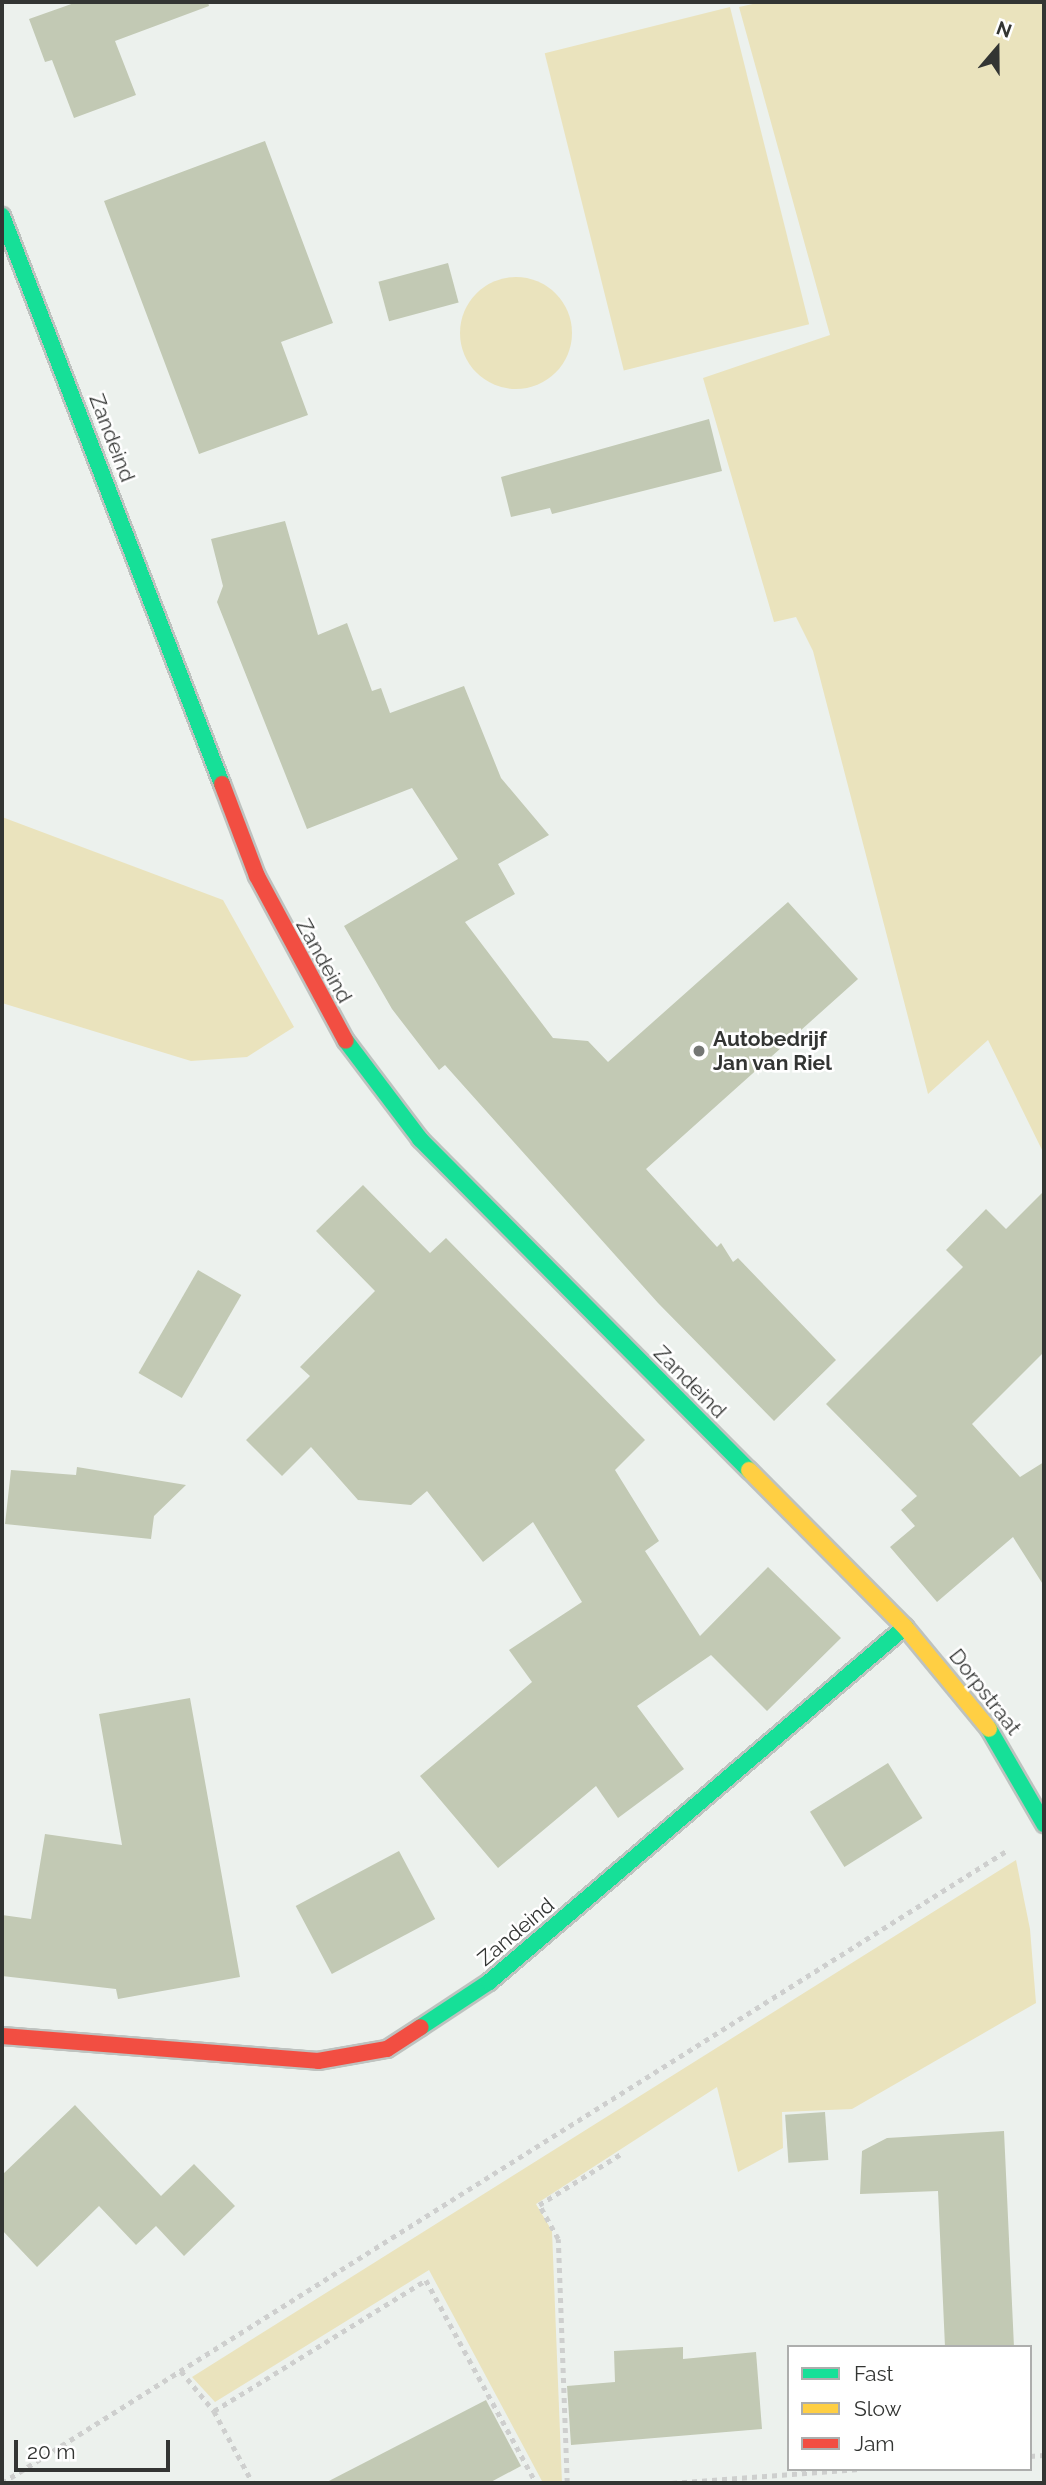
<!DOCTYPE html>
<html>
<head>
<meta charset="utf-8">
<style>
	body { margin:0 }
	#map { position:relative; width:1046px; height:2485px; overflow:hidden; background:#ecf1ed; font-family:Raleway,sans-serif }
	div>[style] { position:absolute }
	.green>* { inset:0; background:#eae3bd; transform-origin:0 0 }
	.round { border-radius:50% }
	.building>* { inset:0; background:#c2c9b4; transform-origin:0 0 }
	.path>* { height:4.5px; margin-top:-2.25px; transform-origin:0; background:repeating-linear-gradient(90deg,#cecfce 0 5px,transparent 0 10px) }
	.roads { filter:drop-shadow(2px 0 #bec2bf) drop-shadow(-2px 0 #bec2bf) drop-shadow(0 2px #bec2bf) drop-shadow(0 -2px #bec2bf) }
	.fast>* { height:16px; margin:-8px; padding:0 8px; transform-origin:8px; border-radius:8px; background:#16e098 }
	.slow>* { height:16px; margin:-8px; padding:0 8px; transform-origin:8px; border-radius:8px; background:#ffcf43 }
	.jam>* { height:16px; margin:-8px; padding:0 8px; transform-origin:8px; border-radius:8px; background:#f24e42 }
	.dots>* { width:19px; height:19px; translate:-50% -50%; box-sizing:border-box; border:4px solid #fff; border-radius:50% }
	span { translate:-50% -50%; white-space:nowrap; text-align:center; line-height:1.15; -webkit-text-stroke:5px #fff; paint-order:stroke }
	.street-label { font-size:21px; color:#333533 }
	.poi-label { font-size:21px; color:#333533; font-weight:700 }
	.left { translate:0 -50%; text-align:left }
	.frame { position:absolute; inset:0; border:4px solid #333533; pointer-events:none }
	.legend { position:absolute; left:787px; top:2345px; width:245px; height:126px; box-sizing:border-box; background:#fff; border:2px solid #adaead; margin:0; padding:9px 12px; list-style:none; font-size:21px; color:#333533 }
	.legend li { display:flex; align-items:center; gap:14px; height:35px }
	.legend b { width:35px; border:2px solid #adaead }
	.north { position:absolute; left:962px; top:14px; width:70px; height:70px; -webkit-text-stroke:5px #fff; paint-order:stroke; rotate:20deg; font-size:19px; font-weight:700; line-height:28px; text-align:center; color:#333533 }
	.north::after { content:''; display:block; margin:auto; width:24px; height:32px; background:#333533; clip-path:polygon(50% 0,100% 100%,50% 72%,0 100%) }
	.scale { position:absolute; left:14px; top:2440px; width:156px; height:32px; box-sizing:border-box; border:4px solid #333533; border-top:0; padding-left:9px; font-size:21px; line-height:24px; white-space:nowrap; color:#333533; -webkit-text-stroke:5px #fff; paint-order:stroke }
</style>
</head>
<body>
<div id="map">
	<div class="green">
		<div style="clip-path:polygon(762px 2px,1044px 2px,1044px 1154px,988px 1040px,928px 1094px,813px 651px,796px 617px,774px 622px,703px 378px,830px 335px,739px 7px)"></div>
		<div style="left:730px;top:7px;width:327px;height:191px;rotate:76deg"></div>
		<div class="round" style="left:460px;top:277px;width:112px;height:112px"></div>
		<div style="clip-path:polygon(2px 817px,223px 900px,294px 1027px,247px 1057px,191px 1061px,2px 1003px)"></div>
		<div style="clip-path:polygon(1016px 1860px,1030px 1929px,1036px 2003px,852px 2109px,782px 2112px,783px 2148px,738px 2172px,717px 2087px,536px 2204px,552px 2231px,562px 2483px,543px 2483px,429px 2270px,215px 2402px,192px 2377px)"></div>
	</div>
	<div class="building">
		<div style="clip-path:polygon(77px 2px,208px 2px,209px 6px,115px 41px,136px 95px,74px 118px,52px 60px,45px 62px,29px 19px)"></div>
		<div style="clip-path:polygon(265px 141px,333px 323px,281px 342px,308px 415px,199px 454px,104px 201px)"></div>
		<div style="left:448px;top:263px;width:41px;height:72px;rotate:75deg"></div>
		<div style="clip-path:polygon(709px 419px,722px 471px,552px 514px,550px 508px,511px 517px,501px 477px)"></div>
		<div style="clip-path:polygon(285px 521px,318px 635px,347px 623px,372px 691px,381px 688px,390px 713px,464px 686px,501px 778px,549px 835px,498px 864px,515px 894px,465px 922px,553px 1038px,588px 1041px,608px 1062px,788px 902px,858px 979px,646px 1169px,717px 1247px,721px 1243px,733px 1262px,738px 1258px,836px 1360px,774px 1421px,658px 1303px,445px 1065px,439px 1070px,392px 1009px,344px 926px,458px 859px,412px 788px,307px 829px,217px 602px,223px 586px,211px 539px)"></div>
		<div style="clip-path:polygon(363px 1185px,430px 1253px,446px 1238px,645px 1440px,615px 1470px,659px 1541px,645px 1551px,700px 1636px,768px 1567px,841px 1638px,767px 1711px,711px 1655px,637px 1706px,684px 1769px,618px 1818px,596px 1786px,498px 1868px,420px 1776px,532px 1682px,509px 1650px,582px 1602px,533px 1522px,483px 1562px,427px 1491px,411px 1505px,358px 1500px,311px 1447px,282px 1476px,246px 1440px,310px 1376px,300px 1367px,375px 1291px,316px 1231px)"></div>
		<div style="clip-path:polygon(1044px 1191px,1044px 1352px,972px 1424px,1020px 1477px,1044px 1462px,1044px 1586px,1013px 1537px,937px 1602px,890px 1547px,915px 1526px,901px 1510px,917px 1496px,826px 1404px,963px 1267px,946px 1250px,986px 1209px,1006px 1229px)"></div>
		<div style="left:198px;top:1270px;width:50px;height:119px;rotate:30deg"></div>
		<div style="clip-path:polygon(77px 1467px,186px 1485px,154px 1516px,151px 1539px,5px 1524px,11px 1470px,76px 1475px)"></div>
		<div style="clip-path:polygon(190px 1698px,240px 1977px,118px 1999px,116px 1989px,2px 1976px,2px 1915px,31px 1919px,45px 1834px,122px 1845px,99px 1714px)"></div>
		<div style="left:888px;top:1763px;width:65px;height:92px;rotate:58deg"></div>
		<div style="left:399px;top:1851px;width:77px;height:117px;rotate:62deg"></div>
		<div style="clip-path:polygon(75px 2105px,161px 2196px,194px 2164px,235px 2206px,184px 2256px,156px 2226px,136px 2245px,99px 2206px,37px 2267px,2px 2230px,2px 2175px)"></div>
		<div style="left:825px;top:2112px;width:48px;height:40px;rotate:86deg"></div>
		<div style="clip-path:polygon(1004px 2131px,1014px 2347px,945px 2347px,938px 2191px,860px 2194px,862px 2151px,887px 2138px)"></div>
		<div style="clip-path:polygon(683px 2347px,683px 2359px,756px 2352px,762px 2429px,571px 2445px,567px 2386px,615px 2382px,614px 2351px)"></div>
		<div style="clip-path:polygon(486px 2400px,521px 2466px,489px 2483px,325px 2483px)"></div>
	</div>
	<div class="path">
		<div style="left:181px;top:2371px;width:52px;rotate:50.5deg"></div>
		<div style="left:214px;top:2411px;width:82px;rotate:61.6deg"></div>
		<div style="left:214px;top:2411px;width:249px;rotate:-31.7deg"></div>
		<div style="left:426px;top:2280px;width:231px;rotate:61.5deg"></div>
		<div style="left:1030px;top:2456px;width:14px;rotate:-4deg"></div>
		<div style="left:2px;top:2483px;width:1189px;rotate:-32.18deg"></div>
		<div style="left:567px;top:2483px;width:244px;rotate:-92.1deg"></div>
		<div style="left:558px;top:2239px;width:39px;rotate:-119deg"></div>
		<div style="left:539px;top:2205px;width:97px;rotate:-31.9deg"></div>
		<div style="left:672px;top:2483px;width:188px;rotate:-4.3deg"></div>
	</div>
	<div class="roads">
		<div class="fast">
			<div style="left:2px;top:216px;width:609px;rotate:68.83deg"></div>
			<div style="left:346px;top:1041px;width:123px;rotate:52.9deg"></div>
			<div style="left:420px;top:1139px;width:467px;rotate:45.2deg"></div>
			<div style="left:989px;top:1729px;width:110px;rotate:59.9deg"></div>
			<div style="left:421px;top:2027px;width:82px;rotate:-33.5deg"></div>
			<div style="left:489px;top:1982px;width:547px;rotate:-40.48deg"></div>
		</div>
		<div class="slow">
			<div style="left:749px;top:1470px;width:221px;rotate:45.2deg"></div>
			<div style="left:905px;top:1627px;width:132px;rotate:50.5deg"></div>
		</div>
		<div class="jam">
			<div style="left:222px;top:784px;width:98px;rotate:69.2deg"></div>
			<div style="left:257px;top:876px;width:187px;rotate:61.7deg"></div>
			<div style="left:2px;top:2036px;width:317px;rotate:4.5deg"></div>
			<div style="left:318px;top:2061px;width:70px;rotate:-9.9deg"></div>
			<div style="left:387px;top:2049px;width:40px;rotate:-32.9deg"></div>
		</div>
	</div>
	<div class="dots">
		<div style="left:699px;top:1051px;background:#747774"></div>
	</div>
	<div class="street-label">
		<span style="left:112px;top:438px;rotate:69deg">Zandeind</span>
		<span style="left:324px;top:961px;rotate:61deg">Zandeind</span>
		<span style="left:690px;top:1382px;rotate:45deg">Zandeind</span>
		<span style="left:985px;top:1692px;rotate:52deg">Dorpstraat</span>
		<span style="left:516px;top:1932px;rotate:-40deg">Zandeind</span>
	</div>
	<div class="poi-label">
		<span class="left" style="left:713px;top:1051px">Autobedrijf<br>Jan van Riel</span>
	</div>
	<div class="frame"></div>
	<ul class="legend">
	<li><b style="height:9px;background:#16e098"></b>Fast</li>
	<li><b style="height:9px;background:#ffcf43"></b>Slow</li>
	<li><b style="height:9px;background:#f24e42"></b>Jam</li>
	</ul>
	<div class="north">N</div>
	<div class="scale">20 m</div>
</div>
</body>
</html>
